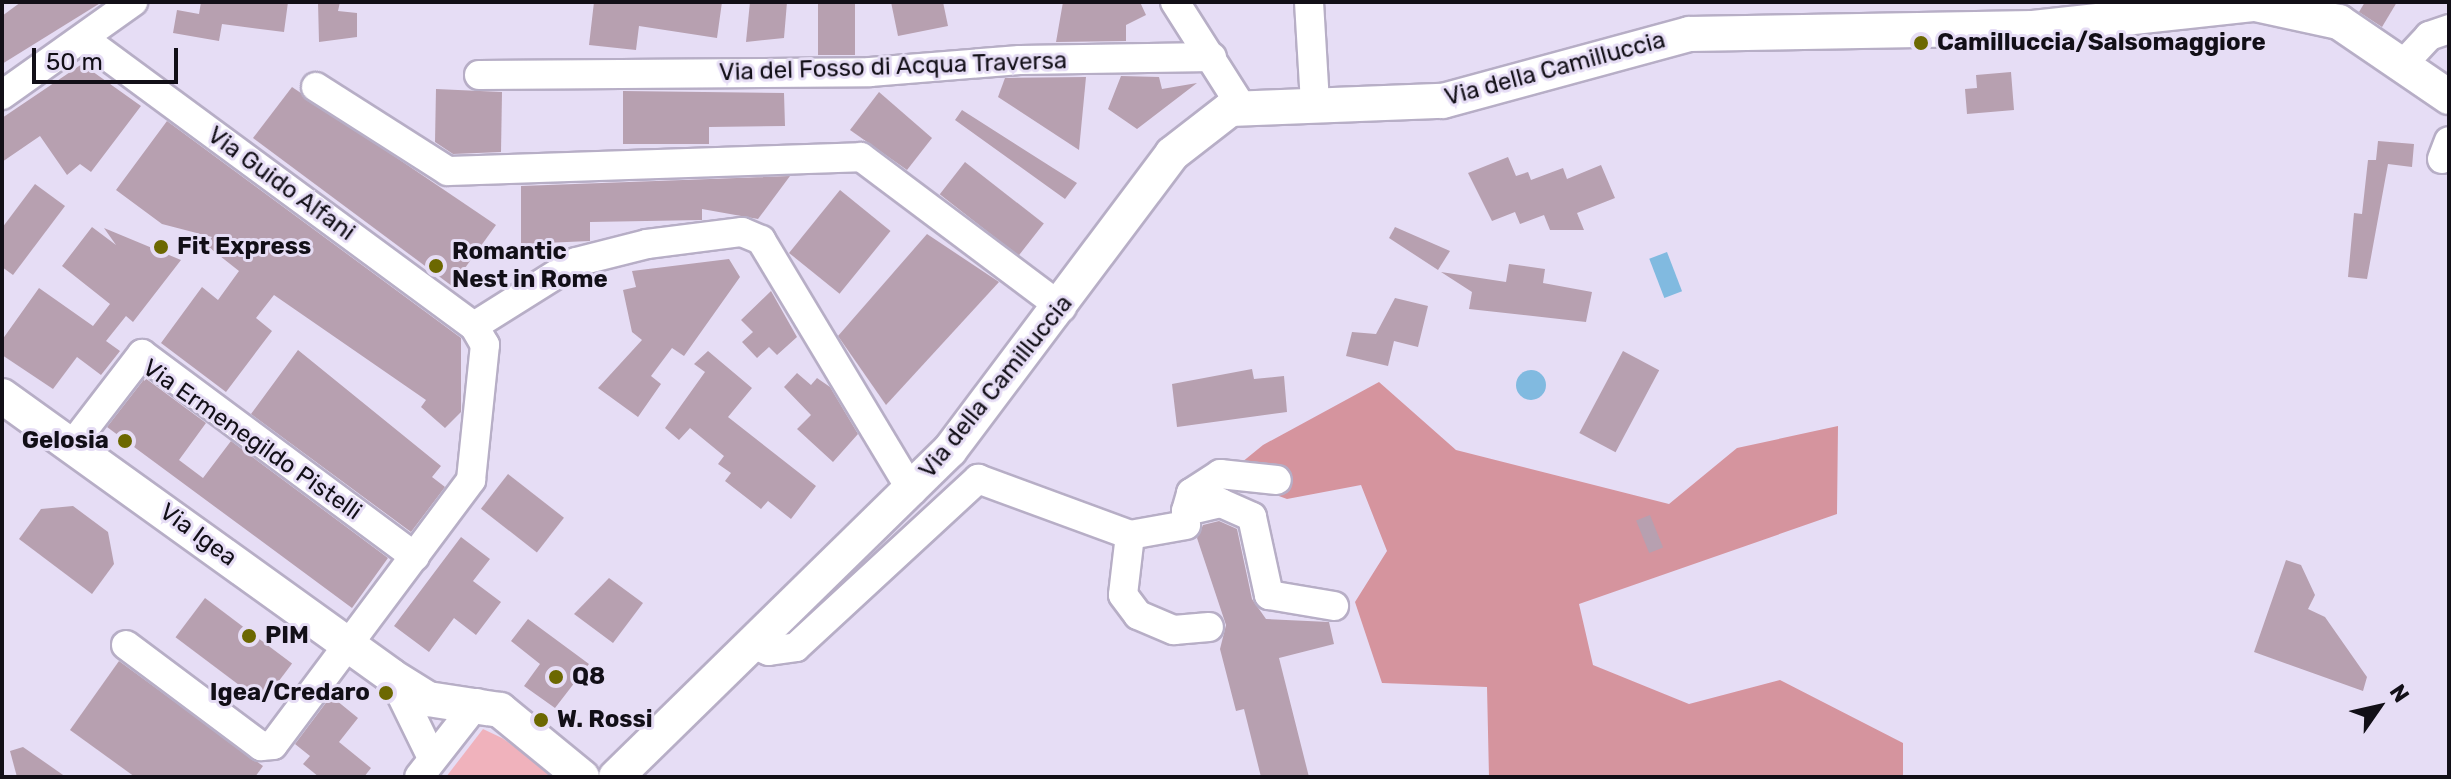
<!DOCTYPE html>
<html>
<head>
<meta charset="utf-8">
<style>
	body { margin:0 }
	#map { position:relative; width:2451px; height:779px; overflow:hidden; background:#e6ddf5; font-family:Rubik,sans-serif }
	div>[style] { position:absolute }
	.green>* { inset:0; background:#f0b2bc }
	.forest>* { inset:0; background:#d5949e }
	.water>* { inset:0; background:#81bae0; transform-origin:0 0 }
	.round { border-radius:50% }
	.building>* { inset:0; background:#b7a0b0; transform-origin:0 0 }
	.roads { filter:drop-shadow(2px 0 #b7aec6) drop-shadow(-2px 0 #b7aec6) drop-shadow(0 2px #b7aec6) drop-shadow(0 -2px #b7aec6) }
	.minor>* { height:28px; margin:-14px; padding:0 14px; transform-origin:14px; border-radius:14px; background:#fff }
	.major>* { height:34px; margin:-17px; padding:0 17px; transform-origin:17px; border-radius:17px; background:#fff }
	.dots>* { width:22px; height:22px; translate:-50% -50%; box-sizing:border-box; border:4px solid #e6ddf5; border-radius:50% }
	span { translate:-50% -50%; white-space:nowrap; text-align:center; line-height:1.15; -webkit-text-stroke:6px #e6ddf5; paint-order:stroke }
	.poi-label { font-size:24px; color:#120f17; font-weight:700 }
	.left { translate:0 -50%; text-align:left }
	.right { translate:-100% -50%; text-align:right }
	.street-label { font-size:24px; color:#120f17 }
	.frame { position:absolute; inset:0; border:4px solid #120f17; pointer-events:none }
	.north { position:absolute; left:2339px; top:667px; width:80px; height:80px; -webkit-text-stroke:6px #e6ddf5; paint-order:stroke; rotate:56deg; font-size:22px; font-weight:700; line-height:32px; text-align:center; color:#120f17 }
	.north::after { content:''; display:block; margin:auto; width:28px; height:36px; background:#120f17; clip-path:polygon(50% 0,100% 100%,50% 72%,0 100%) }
	.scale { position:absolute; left:32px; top:48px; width:146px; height:36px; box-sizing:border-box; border:4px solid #120f17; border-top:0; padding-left:10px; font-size:24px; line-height:28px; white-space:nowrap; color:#120f17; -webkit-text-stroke:6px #e6ddf5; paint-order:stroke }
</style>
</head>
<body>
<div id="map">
	<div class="green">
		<div style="clip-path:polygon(483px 729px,502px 738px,558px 777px,446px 777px)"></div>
	</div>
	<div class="forest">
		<div style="clip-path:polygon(1379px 382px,1456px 450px,1669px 504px,1737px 448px,1838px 426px,1837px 514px,1579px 604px,1593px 665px,1689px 704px,1780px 680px,1903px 743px,1903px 777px,1489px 777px,1487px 687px,1382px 683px,1355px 602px,1387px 551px,1361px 485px,1287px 499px,1225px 476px,1263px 445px)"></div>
	</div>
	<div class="water">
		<div style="left:1667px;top:252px;width:42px;height:19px;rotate:69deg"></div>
		<div class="round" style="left:1516px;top:370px;width:30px;height:30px"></div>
	</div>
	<div class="building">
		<div style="clip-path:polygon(21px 2px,102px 2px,2px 64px,2px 16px)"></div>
		<div style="clip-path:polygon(201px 2px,288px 2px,284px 32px,222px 24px,219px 41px,173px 33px,177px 10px,199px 14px)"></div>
		<div style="clip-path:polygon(318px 2px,340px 2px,338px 11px,357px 13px,357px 37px,319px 42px)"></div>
		<div style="clip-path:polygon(594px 2px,722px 2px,717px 38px,639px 26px,636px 50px,589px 45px)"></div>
		<div style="clip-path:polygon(750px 2px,787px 2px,784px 38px,746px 42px)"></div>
		<div style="left:818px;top:2px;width:37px;height:53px"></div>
		<div style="clip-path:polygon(891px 2px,943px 2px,948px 26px,898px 36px)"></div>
		<div style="clip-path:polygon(1063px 2px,1140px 2px,1146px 15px,1126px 25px,1126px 41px,1056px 42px)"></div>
		<div style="clip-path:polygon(2365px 2px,2397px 2px,2382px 27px,2359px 12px)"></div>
		<div style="clip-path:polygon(82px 64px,141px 106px,91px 172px,80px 164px,67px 175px,40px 136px,2px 162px,2px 118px)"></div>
		<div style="clip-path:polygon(2011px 72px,2014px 110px,1967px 114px,1965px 89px,1977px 88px,1976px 75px)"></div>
		<div style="clip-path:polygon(1121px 76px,1159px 77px,1162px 89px,1197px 83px,1137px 129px,1108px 109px)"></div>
		<div style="clip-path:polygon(1086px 77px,1079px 150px,998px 97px,1005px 78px)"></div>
		<div style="clip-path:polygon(292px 87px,496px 225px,452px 286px,253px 138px)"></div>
		<div style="clip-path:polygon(436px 89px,502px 92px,501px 152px,453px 154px,435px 142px)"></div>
		<div style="clip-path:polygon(623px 91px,784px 93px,785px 126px,709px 127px,709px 144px,623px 144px)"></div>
		<div style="clip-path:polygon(879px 92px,932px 138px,907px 170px,850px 130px)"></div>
		<div style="clip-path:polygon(962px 110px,1053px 168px,1077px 183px,1065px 199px,955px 120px)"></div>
		<div style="clip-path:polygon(167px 121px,461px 338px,461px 412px,445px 428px,421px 407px,426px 400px,274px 295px,256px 318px,272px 331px,226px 392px,161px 343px,202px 287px,218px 300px,239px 271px,206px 245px,212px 237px,162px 224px,116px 190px)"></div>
		<div style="clip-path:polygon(2378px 141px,2414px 144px,2412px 167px,2388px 164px,2367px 279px,2348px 277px,2354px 213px,2362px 214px,2368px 160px,2376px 160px)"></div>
		<div style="clip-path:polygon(1508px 157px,1516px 176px,1528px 172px,1531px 180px,1563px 168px,1567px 179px,1601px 165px,1615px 198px,1577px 213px,1584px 230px,1550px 230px,1544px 215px,1520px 224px,1515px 212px,1492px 221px,1468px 173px)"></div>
		<div style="left:965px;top:162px;width:100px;height:41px;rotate:38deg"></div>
		<div style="clip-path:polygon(790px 176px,758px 219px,702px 209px,702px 220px,590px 222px,590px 241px,521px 244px,521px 186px)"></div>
		<div style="clip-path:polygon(35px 184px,65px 206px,13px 275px,2px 267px,2px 228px)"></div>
		<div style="left:840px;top:190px;width:65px;height:81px;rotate:39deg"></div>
		<div style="clip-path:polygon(92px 227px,116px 245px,104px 228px,181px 260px,133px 322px,126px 316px,106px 341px,120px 351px,101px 375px,77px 357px,53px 389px,2px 355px,2px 340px,39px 288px,93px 326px,110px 304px,62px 266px)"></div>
		<div style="clip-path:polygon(1395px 227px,1450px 251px,1438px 270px,1389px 238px)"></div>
		<div style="clip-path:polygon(927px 234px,999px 282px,886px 405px,838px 336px)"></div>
		<div style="clip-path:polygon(729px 259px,740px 277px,684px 356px,672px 348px,651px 376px,661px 384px,638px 417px,598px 388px,642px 340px,632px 332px,623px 290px,636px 287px,632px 271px)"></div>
		<div style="clip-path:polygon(1509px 264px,1545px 269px,1543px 283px,1592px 292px,1586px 322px,1469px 309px,1472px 292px,1441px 272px,1506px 282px)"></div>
		<div style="clip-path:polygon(771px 291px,797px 337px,777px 355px,769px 347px,757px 358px,742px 342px,753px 332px,741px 320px)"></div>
		<div style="clip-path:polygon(1395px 298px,1428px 306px,1418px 347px,1394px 341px,1388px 366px,1346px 356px,1352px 332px,1376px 334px)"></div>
		<div style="clip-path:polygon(298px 350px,441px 466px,432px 477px,445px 487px,411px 532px,251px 414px)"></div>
		<div style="clip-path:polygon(708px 351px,752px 388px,728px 417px,816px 486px,791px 519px,768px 501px,761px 509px,725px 481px,731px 473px,718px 464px,724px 456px,690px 428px,679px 440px,665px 428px,705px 372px,694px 364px)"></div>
		<div style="left:1623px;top:351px;width:41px;height:93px;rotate:28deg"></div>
		<div style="clip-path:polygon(1252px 369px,1254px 379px,1284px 376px,1287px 412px,1177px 427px,1172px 384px)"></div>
		<div style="clip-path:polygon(797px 373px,811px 385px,817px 378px,830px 387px,858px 434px,833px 462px,797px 429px,811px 415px,784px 387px)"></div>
		<div style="clip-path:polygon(145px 378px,206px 423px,179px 460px,203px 478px,231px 441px,388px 558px,352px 608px,107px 427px)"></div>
		<div style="left:508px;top:474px;width:71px;height:44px;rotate:38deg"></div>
		<div style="clip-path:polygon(73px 506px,108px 532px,114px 564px,92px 594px,19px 539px,41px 509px)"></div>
		<div style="left:1650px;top:515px;width:35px;height:15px;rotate:68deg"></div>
		<div style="clip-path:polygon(1219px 521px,1237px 529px,1252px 599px,1266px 619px,1329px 622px,1334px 644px,1279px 658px,1309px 777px,1261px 777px,1244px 709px,1236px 711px,1220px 649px,1226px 625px,1197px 538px,1203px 525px)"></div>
		<div style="clip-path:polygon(461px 537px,490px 559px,473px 581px,501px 602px,476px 635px,454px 618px,429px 652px,394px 626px)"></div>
		<div style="clip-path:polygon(2286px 560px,2301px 565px,2315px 595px,2308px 609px,2325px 617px,2367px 677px,2363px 691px,2254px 652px)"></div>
		<div style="clip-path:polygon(609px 578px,643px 603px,613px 643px,574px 614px)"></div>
		<div style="left:205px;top:598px;width:109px;height:49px;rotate:37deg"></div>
		<div style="clip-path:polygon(528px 619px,589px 664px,555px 708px,524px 686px,540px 664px,511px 641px)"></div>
		<div style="clip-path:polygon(119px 661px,263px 766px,255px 777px,135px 777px,70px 730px)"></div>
		<div style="clip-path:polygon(331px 696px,358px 718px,339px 742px,371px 768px,364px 777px,319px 777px,303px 764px,310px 756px,295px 744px)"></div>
		<div style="clip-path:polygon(23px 747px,66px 777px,17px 777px,10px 751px)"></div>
	</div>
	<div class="roads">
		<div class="minor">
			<div style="left:1175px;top:2px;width:123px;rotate:57.6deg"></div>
			<div style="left:1309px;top:2px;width:101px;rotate:86.6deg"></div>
			<div style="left:87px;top:41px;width:481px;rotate:36.4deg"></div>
			<div style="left:2404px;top:63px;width:37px;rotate:-47deg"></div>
			<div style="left:2429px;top:36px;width:21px;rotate:-19deg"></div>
			<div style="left:479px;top:75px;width:391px;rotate:-0.4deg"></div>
			<div style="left:870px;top:72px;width:150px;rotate:-4.6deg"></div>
			<div style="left:1020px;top:60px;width:192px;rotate:-0.9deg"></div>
			<div style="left:316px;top:87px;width:156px;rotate:32.5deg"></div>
			<div style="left:448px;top:171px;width:413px;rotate:-1.9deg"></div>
			<div style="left:861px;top:157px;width:251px;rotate:36.9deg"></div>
			<div style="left:2px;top:95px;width:161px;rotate:-35.4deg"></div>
			<div style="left:2442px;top:159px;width:19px;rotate:-69deg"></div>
			<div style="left:72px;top:445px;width:115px;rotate:-52.4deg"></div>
			<div style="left:142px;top:354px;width:340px;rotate:36.6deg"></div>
			<div style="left:1186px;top:511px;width:36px;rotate:-13deg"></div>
			<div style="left:1221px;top:503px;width:34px;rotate:24deg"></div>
			<div style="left:1252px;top:517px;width:80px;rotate:77.7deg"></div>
			<div style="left:1269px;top:595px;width:66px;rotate:9.6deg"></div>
			<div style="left:1186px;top:511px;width:19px;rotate:-74deg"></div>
			<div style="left:1191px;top:493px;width:35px;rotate:-33deg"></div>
			<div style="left:1220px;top:474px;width:57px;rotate:6deg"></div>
			<div style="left:1130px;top:535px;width:60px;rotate:96.7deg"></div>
			<div style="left:1123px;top:595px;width:25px;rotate:53deg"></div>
			<div style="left:1138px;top:615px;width:39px;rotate:23deg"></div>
			<div style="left:1174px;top:630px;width:35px;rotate:-5deg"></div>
			<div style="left:753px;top:644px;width:17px;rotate:24deg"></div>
			<div style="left:769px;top:651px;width:27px;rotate:-8deg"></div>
			<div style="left:796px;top:647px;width:248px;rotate:-42.7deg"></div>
			<div style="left:978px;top:479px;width:162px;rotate:20.2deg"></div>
			<div style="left:1130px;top:535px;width:57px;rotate:-10.1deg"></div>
			<div style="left:126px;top:645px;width:169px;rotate:36.8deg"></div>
			<div style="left:261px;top:746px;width:12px;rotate:-5deg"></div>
			<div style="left:273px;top:745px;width:331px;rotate:-53.2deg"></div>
			<div style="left:471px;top:480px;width:136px;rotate:-84.1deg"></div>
			<div style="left:485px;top:345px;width:22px;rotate:-120deg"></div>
			<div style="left:474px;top:326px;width:120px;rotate:-32.1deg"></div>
			<div style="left:576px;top:262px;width:73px;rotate:-14.2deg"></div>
			<div style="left:647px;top:244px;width:96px;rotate:-7.2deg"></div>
			<div style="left:742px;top:232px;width:21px;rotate:23deg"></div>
			<div style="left:761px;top:240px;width:293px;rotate:59deg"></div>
			<div style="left:394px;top:680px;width:87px;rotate:64deg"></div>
			<div style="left:419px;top:777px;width:94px;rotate:-51.9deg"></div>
		</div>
		<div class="major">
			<div style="left:2px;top:396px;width:479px;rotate:35.7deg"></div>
			<div style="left:391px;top:676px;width:44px;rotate:31.9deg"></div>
			<div style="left:428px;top:699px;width:73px;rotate:8.7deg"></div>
			<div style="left:500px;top:710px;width:106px;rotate:39.3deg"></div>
			<div style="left:616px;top:777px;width:467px;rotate:-44.4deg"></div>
			<div style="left:950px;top:450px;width:370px;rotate:-53.1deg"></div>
			<div style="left:1172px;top:154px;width:73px;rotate:-37.8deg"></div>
			<div style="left:1230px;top:109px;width:213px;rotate:-2.2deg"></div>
			<div style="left:1443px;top:101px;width:255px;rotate:-15.2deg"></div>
			<div style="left:1689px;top:34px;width:344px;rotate:-1deg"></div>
			<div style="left:2033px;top:28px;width:223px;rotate:-6.2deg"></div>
			<div style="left:2255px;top:4px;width:86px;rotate:12.1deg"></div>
			<div style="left:2339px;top:22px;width:133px;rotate:34.3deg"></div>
		</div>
	</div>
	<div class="dots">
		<div style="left:1921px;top:43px;background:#6c6801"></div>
		<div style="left:161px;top:247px;background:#6c6801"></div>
		<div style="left:436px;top:266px;background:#6c6801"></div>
		<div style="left:125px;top:441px;background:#6c6801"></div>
		<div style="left:249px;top:636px;background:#6c6801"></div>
		<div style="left:556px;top:677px;background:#6c6801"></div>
		<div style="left:386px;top:693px;background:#6c6801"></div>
		<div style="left:541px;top:720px;background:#6c6801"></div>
	</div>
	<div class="poi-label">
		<span class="left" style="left:1937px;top:43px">Camilluccia/Salsomaggiore</span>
		<span class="left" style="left:177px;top:247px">Fit Express</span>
		<span class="left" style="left:452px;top:266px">Romantic<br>Nest in Rome</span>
		<span class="right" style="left:109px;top:441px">Gelosia</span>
		<span class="left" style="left:265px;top:636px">PIM</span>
		<span class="left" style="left:572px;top:677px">Q8</span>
		<span class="right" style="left:370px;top:693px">Igea/Credaro</span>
		<span class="left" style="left:557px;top:720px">W. Rossi</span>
	</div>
	<div class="street-label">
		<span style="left:893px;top:67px;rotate:-2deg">Via del Fosso di Acqua Traversa</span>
		<span style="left:1555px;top:69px;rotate:-15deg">Via della Camilluccia</span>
		<span style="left:281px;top:184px;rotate:36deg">Via Guido Alfani</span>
		<span style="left:996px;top:387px;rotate:-51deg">Via della Camilluccia</span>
		<span style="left:252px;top:440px;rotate:35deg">Via Ermenegildo Pistelli</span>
		<span style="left:198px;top:535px;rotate:36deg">Via Igea</span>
	</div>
	<div class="frame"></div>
	<div class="north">N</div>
	<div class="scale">50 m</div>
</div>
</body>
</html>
